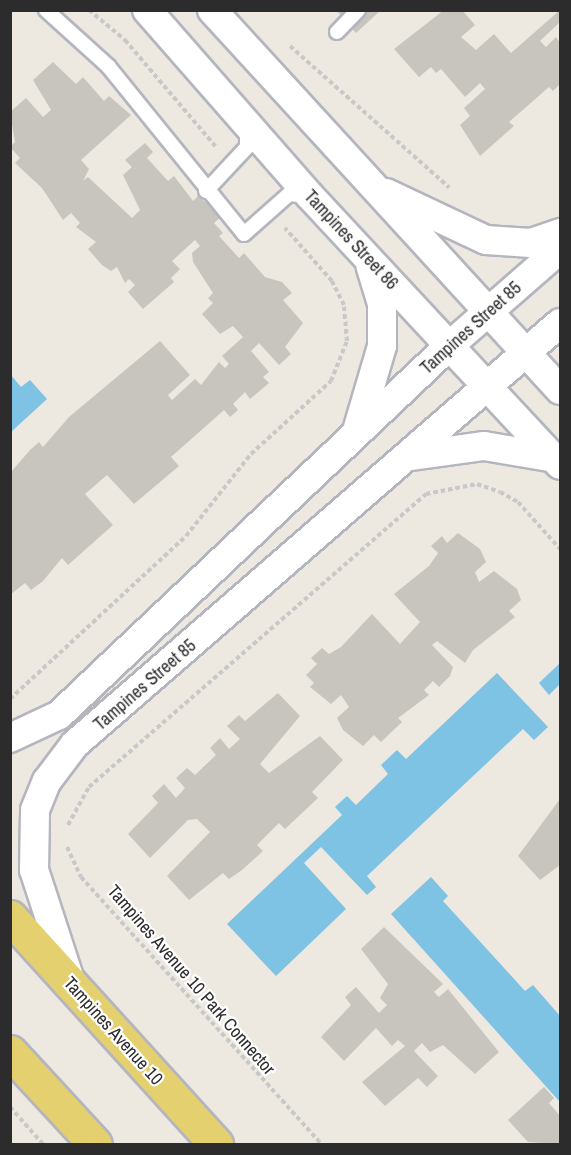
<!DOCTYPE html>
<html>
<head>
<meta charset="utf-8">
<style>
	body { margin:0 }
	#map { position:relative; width:571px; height:1155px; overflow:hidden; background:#ede8e0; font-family:"Archivo Narrow",sans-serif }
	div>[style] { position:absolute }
	.water>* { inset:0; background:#7ec2e4 }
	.building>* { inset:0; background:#c8c5bf }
	.path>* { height:4px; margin-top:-2px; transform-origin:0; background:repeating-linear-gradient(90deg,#c8c8c8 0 4.5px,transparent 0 7.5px) }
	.roads { filter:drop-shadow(2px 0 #b4b5be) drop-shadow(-2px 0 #b4b5be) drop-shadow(0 2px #b4b5be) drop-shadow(0 -2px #b4b5be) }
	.lane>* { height:14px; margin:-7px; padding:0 7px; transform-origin:7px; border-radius:7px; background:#fff }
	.street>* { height:28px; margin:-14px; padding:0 14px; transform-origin:14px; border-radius:14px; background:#fff }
	.primary>* { height:33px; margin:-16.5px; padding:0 16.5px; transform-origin:16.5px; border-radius:16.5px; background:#e4d06e }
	span { translate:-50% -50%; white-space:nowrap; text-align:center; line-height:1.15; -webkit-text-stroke:4.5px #fff; paint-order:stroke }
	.street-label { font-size:18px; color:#2c2c2c }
	.frame { position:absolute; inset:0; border:12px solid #2c2c2c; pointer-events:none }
</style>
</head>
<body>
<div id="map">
	<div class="water">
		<div style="clip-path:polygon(11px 375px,21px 387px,30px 380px,47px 399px,11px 432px)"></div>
		<div style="clip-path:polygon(560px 663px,560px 684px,549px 695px,539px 683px)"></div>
		<div style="clip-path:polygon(497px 673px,548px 727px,534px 740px,523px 729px,367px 876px,376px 887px,367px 895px,321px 847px,304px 863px,346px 909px,276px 976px,227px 924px,342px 815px,335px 807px,347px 796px,356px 805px,388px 774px,381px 765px,397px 750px,406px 759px)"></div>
		<div style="clip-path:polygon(431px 877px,448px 896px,443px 901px,525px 991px,533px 985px,560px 1016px,560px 1102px,391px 914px)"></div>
	</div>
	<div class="building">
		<div style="clip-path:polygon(336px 10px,381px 10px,356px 33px)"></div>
		<div style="clip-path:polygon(444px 10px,462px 10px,475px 25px,461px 37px,476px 50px,494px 34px,511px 53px,560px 10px,560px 22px,540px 41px,546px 47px,556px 37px,560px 43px,560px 84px,553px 91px,549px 87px,509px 122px,514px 126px,480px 156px,460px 125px,470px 116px,464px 108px,485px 89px,480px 83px,465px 97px,441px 69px,436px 73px,431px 67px,419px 77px,394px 49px)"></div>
		<div style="clip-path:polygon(53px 62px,76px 84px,83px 77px,104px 101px,109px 96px,131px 115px,81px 160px,89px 169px,83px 181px,88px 177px,132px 218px,140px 210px,123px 175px,132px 167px,125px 160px,145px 143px,153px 152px,147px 158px,168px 181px,174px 176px,193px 201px,198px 196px,222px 216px,214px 223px,223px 233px,219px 236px,239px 258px,244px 253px,265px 277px,282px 282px,292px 293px,283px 300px,303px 323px,285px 347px,291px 354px,279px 365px,259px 343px,251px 351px,269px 372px,263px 377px,269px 383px,250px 399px,245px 392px,233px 404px,238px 410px,230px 417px,224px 410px,171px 457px,179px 466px,134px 504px,107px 475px,85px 494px,113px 525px,68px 565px,62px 558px,43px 581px,31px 590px,25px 583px,10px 595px,10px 473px,30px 450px,39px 442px,43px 447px,69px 417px,160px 341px,190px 375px,168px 395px,172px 400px,195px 379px,201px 385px,219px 362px,225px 368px,229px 364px,222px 356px,243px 337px,233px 326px,220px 334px,202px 314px,213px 303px,208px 298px,213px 293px,193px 262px,192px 253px,200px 246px,195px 240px,172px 261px,180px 269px,171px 278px,174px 282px,143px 309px,128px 292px,135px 285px,129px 279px,125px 283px,117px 267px,111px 271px,102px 265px,88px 249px,96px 242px,76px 227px,80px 223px,71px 213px,63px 220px,42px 188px,15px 163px,20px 158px,10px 147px,15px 142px,10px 112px,26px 98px,43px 117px,51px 110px,33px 80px)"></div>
		<div style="clip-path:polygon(458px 533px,480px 549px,486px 562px,475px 572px,479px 582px,494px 571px,517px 589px,521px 600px,509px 611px,515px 617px,473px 650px,465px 663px,437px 641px,432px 645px,453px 667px,450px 676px,439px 687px,433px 681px,424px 690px,429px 695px,398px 718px,402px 722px,381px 742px,374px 735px,363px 746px,343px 730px,337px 718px,349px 707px,341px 695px,331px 704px,310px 687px,314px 683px,306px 675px,317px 664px,311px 658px,322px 648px,329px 654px,341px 647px,372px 614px,400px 644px,420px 622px,394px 594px,429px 566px,438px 553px,431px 546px,442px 536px,447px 543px)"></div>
		<div style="clip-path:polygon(278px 693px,300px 716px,260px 764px,269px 773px,320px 736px,343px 760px,312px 792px,318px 798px,285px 829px,279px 823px,257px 845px,263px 851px,242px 870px,229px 879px,223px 873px,189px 900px,167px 876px,210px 832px,197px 819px,188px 820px,150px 858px,128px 834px,158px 803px,152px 796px,164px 784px,176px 798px,185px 788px,176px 778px,187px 768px,195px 775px,216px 755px,210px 748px,220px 738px,229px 749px,240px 739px,227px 726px,239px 715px,245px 721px)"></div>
		<div style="clip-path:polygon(560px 799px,560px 865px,540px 880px,518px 856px)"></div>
		<div style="clip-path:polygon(384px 927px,443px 984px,434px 992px,439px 997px,448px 989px,499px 1052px,475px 1074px,443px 1045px,430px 1052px,422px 1043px,414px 1051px,438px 1076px,427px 1087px,418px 1078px,385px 1106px,362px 1082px,405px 1046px,398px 1040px,392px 1046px,376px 1028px,344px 1061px,321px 1037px,351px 1005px,345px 997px,356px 987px,379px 1013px,387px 1005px,380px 998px,388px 984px,361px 949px)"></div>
		<div style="clip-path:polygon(544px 1087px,554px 1098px,549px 1103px,560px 1116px,560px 1144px,528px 1142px,508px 1120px)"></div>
	</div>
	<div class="path">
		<div style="left:89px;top:10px;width:47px;rotate:39.8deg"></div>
		<div style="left:125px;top:40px;width:140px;rotate:49.6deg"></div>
		<div style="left:290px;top:46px;width:213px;rotate:41.6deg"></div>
		<div style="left:10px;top:699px;width:240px;rotate:-42.8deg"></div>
		<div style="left:186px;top:536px;width:105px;rotate:-51.6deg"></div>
		<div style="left:251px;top:454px;width:108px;rotate:-42.4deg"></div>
		<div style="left:331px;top:381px;width:43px;rotate:-68.2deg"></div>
		<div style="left:347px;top:341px;width:36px;rotate:-95deg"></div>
		<div style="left:344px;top:305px;width:27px;rotate:-117deg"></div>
		<div style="left:332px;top:281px;width:71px;rotate:-131.6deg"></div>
		<div style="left:68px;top:825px;width:43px;rotate:-61.1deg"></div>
		<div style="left:89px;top:787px;width:447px;rotate:-41deg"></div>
		<div style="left:426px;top:494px;width:52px;rotate:-11.1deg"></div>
		<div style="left:477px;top:484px;width:24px;rotate:19deg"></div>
		<div style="left:500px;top:492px;width:21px;rotate:29deg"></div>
		<div style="left:518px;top:502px;width:63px;rotate:48.2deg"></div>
		<div style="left:67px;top:847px;width:33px;rotate:65deg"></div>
		<div style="left:81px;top:877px;width:359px;rotate:48deg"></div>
		<div style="left:10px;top:1107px;width:50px;rotate:48.3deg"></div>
	</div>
	<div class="roads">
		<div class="lane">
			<div style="left:46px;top:10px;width:84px;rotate:42.1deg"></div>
			<div style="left:108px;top:66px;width:216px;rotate:51deg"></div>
			<div style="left:244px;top:234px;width:60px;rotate:-41.6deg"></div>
			<div style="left:289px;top:194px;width:19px;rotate:6deg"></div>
			<div style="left:337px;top:32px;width:30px;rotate:-46deg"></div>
			<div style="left:206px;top:191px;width:60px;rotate:-47deg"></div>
			<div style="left:247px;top:147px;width:19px;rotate:-90deg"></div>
		</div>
		<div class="street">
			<div style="left:147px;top:10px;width:247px;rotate:48.8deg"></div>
			<div style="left:310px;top:196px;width:367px;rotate:47.1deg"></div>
			<div style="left:212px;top:10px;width:515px;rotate:47.52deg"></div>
			<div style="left:386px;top:193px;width:110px;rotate:25.2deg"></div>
			<div style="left:486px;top:240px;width:45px;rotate:3.8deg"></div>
			<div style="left:531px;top:243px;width:31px;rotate:-19deg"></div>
			<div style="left:357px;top:431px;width:89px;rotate:-73.6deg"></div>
			<div style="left:382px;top:346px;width:42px;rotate:-90deg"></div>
			<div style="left:382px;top:304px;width:39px;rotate:-107deg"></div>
			<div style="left:412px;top:456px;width:73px;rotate:-7.9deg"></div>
			<div style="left:484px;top:446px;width:72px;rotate:9.6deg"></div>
			<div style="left:10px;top:738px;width:54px;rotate:-25.1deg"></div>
			<div style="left:59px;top:715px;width:537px;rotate:-43.42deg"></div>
			<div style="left:449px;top:346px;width:147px;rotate:-41.1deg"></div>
			<div style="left:71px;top:983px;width:119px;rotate:-108.1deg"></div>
			<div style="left:34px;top:870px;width:60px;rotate:-89deg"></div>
			<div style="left:35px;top:810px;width:31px;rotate:-68deg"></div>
			<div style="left:47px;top:781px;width:46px;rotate:-52.9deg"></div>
			<div style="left:75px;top:744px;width:642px;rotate:-40.96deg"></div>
		</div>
		<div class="primary">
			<div style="left:10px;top:917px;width:307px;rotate:47.8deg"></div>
			<div style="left:10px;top:1052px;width:125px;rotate:47.3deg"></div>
		</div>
	</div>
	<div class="street-label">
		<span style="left:351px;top:240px;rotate:47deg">Tampines Street 86</span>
		<span style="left:471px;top:328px;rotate:-42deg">Tampines Street 85</span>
		<span style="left:145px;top:685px;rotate:-41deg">Tampines Street 85</span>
		<span style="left:191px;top:980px;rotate:49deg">Tampines Avenue 10 Park Connector</span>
		<span style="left:113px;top:1031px;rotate:48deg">Tampines Avenue 10</span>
	</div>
	<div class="frame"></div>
</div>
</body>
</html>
